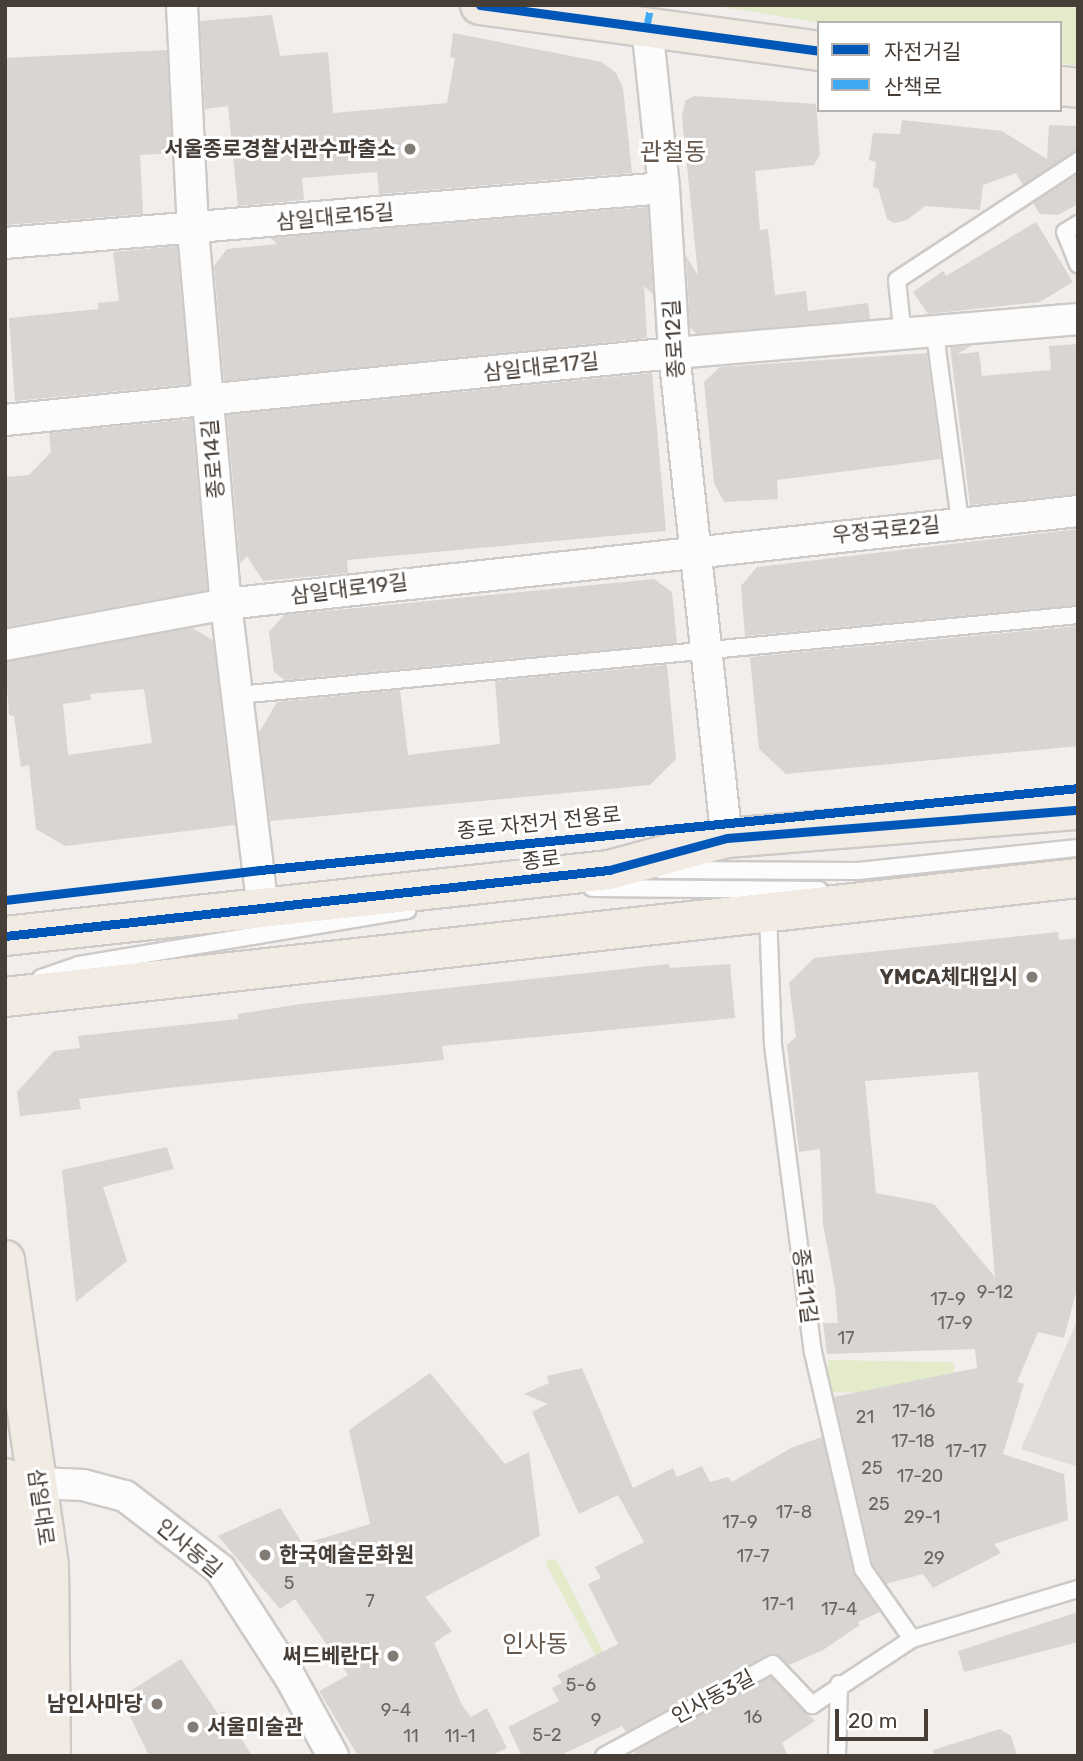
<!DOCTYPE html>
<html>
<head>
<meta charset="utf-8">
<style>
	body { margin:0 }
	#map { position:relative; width:1083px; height:1761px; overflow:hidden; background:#f1eeeb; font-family:Rubik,"Noto Sans KR",sans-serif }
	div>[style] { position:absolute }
	.green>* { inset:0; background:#e3ebcb; transform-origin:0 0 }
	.parking>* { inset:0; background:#e0dddb }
	.building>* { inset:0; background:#d9d5d2 }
	.roads { filter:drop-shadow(2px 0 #cdcac7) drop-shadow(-2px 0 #cdcac7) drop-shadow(0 2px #cdcac7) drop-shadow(0 -2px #cdcac7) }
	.lane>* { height:16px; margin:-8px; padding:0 8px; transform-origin:8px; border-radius:8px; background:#fdfcfc }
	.street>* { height:30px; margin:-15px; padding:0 15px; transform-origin:15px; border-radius:15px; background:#fdfcfc }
	.primary>* { height:38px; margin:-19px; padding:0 19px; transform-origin:19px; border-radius:19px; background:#f1ebe3 }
	.quiet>* { height:7px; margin-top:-3.5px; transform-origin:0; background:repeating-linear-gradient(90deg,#3fa9f5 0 14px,transparent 0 21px) }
	.cycleway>* { height:9px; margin:-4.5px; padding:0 4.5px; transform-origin:4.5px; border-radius:4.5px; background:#0057b8 }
	.dots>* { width:19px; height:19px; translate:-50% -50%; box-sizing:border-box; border:4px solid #fff; border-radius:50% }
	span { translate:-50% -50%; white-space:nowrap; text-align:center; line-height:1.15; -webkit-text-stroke:6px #fff; paint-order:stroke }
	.number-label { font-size:18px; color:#6d655f }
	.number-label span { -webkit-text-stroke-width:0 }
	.poi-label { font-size:21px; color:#473e37; font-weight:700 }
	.right { translate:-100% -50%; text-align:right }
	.left { translate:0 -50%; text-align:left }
	.street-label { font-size:21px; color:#473e37 }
	.quarter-label { font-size:24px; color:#6a5a4e }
	.frame { position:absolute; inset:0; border:7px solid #473e37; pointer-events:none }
	.legend { position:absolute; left:817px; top:21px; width:245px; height:91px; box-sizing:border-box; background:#fff; border:2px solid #b5b2af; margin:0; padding:9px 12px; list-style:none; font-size:21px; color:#473e37 }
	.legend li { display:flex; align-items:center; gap:14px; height:35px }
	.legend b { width:35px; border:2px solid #b5b2af }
	.scale { position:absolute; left:835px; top:1709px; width:93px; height:32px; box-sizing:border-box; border:4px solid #473e37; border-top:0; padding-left:9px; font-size:21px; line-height:24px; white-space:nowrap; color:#473e37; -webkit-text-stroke:5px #fff; paint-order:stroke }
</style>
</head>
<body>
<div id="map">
	<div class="green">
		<div style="clip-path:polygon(709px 5px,1078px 5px,1078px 66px,1060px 63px,1060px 23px,821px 23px)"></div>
		<div style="left:828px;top:1360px;width:126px;height:32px;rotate:1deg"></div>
		<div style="clip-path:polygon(551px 1559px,557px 1561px,641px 1726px,635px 1729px,545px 1562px)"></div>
	</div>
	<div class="parking">
		<div style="clip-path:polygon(1078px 1319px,1078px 1467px,1021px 1449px)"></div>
	</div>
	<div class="building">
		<div style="clip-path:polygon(272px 15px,280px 56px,328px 52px,333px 113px,447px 103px,455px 58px,450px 57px,453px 33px,602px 62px,616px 73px,623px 88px,632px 173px,379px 194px,377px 172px,302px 178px,304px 200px,238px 206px,228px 106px,205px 109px,200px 21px)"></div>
		<div style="clip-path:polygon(167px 50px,172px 153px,140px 155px,143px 214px,5px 225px,5px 58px)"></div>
		<div style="clip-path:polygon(694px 96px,816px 104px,820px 154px,814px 165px,755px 171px,760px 230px,768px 229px,775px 295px,806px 291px,808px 311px,868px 303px,870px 319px,697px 334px,690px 328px,686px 256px,698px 275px,682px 117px,685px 101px)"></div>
		<div style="clip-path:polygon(902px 120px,1002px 131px,1047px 159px,1049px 125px,1078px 126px,1078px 151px,1023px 185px,1016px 173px,983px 185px,980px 210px,925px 206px,907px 220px,894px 223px,887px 219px,878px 188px,873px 187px,876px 162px,869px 160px,873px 133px,900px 134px)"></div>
		<div style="clip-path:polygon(1078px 174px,1078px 204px,1058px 215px,1040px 214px,1033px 203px)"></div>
		<div style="clip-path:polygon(648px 207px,653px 294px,644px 286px,647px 338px,224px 381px,214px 266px,227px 249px,277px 244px,271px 238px)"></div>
		<div style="clip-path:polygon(1036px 222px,1073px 282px,1040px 302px,928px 314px,913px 292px,943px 271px,946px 276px)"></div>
		<div style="clip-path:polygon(177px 246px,189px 384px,15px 401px,9px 318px,98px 309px,98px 303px,119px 301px,113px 252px)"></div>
		<div style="clip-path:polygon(1078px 344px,1078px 494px,970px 505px,950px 347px,971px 346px,957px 354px,979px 352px,982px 376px,1051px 370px,1049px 346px)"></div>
		<div style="clip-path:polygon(927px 353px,941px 459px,777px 480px,778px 499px,724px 502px,714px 483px,704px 382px,720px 367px)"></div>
		<div style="clip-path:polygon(652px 373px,666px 531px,347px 560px,348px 573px,263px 581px,247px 556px,240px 563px,227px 415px)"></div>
		<div style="clip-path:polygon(192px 419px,207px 590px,5px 627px,5px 477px,29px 475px,51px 452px,49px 433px)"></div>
		<div style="clip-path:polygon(1078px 529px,1078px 605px,745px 636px,741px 586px,757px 567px)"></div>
		<div style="clip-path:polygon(654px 579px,672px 592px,677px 643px,285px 680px,274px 672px,269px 632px,284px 615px)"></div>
		<div style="clip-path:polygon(1078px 626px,1078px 746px,786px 774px,759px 749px,750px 657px)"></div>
		<div style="clip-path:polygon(evenodd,192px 628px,213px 640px,235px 825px,65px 846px,36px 829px,29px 765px,21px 767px,14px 716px,9px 715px,5px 662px,192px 628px,144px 689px,152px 743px,68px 755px,63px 704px,91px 700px,90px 694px,144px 689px)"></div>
		<div style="clip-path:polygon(667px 665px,676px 759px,650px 785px,270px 821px,259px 733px,277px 702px,400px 690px,408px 755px,500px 744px,495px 681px)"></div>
		<div style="clip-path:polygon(evenodd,1058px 932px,1059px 940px,1078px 938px,1078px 1285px,1064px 1338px,1038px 1332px,1017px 1382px,1024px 1384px,1003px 1454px,1064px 1474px,1068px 1520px,994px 1544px,1001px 1553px,933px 1588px,923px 1574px,886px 1584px,873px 1565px,834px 1397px,977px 1368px,975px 1349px,827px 1354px,823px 1323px,838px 1323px,835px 1288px,823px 1224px,820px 1149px,799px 1152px,787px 1045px,796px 1037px,789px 983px,814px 958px,1058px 932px,978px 1072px,995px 1277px,934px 1204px,876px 1193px,865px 1081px,978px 1072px)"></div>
		<div style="clip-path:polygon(669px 964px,670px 968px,730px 964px,735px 1018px,442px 1046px,444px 1060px,168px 1088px,79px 1099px,81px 1109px,20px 1116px,17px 1092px,54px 1051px,80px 1048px,78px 1036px,238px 1019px,238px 1014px,301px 1004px)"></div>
		<div style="clip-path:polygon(167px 1147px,174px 1169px,103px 1187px,127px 1261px,76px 1302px,62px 1170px)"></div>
		<div style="clip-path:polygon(582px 1368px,633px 1488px,673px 1468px,677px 1477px,702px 1466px,710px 1482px,728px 1477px,732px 1482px,791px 1448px,822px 1437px,853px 1571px,880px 1612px,858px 1622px,860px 1625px,823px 1650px,789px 1665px,775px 1654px,768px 1655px,626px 1732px,622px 1726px,559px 1756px,522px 1756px,508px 1727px,559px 1701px,552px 1688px,562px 1683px,557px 1675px,618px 1644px,588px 1584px,601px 1578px,595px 1567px,644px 1542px,618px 1495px,579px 1514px,532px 1412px,548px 1404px,524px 1394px,549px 1383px,547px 1376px)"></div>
		<div style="clip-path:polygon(430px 1373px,505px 1464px,529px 1452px,540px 1536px,425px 1597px,452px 1631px,434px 1643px,462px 1705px,471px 1717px,487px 1708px,507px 1748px,490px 1756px,358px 1756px,319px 1691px,348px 1675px,295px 1599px,280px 1609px,218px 1536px,280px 1508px,303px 1544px,370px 1524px,349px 1430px)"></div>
		<div style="clip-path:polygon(1078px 1612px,1078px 1642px,964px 1672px,958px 1651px)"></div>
		<div style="clip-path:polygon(181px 1659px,218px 1714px,224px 1711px,252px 1756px,149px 1756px,129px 1714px,127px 1693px)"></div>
		<div style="clip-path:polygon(771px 1677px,815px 1721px,782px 1743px,788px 1756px,636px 1756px,634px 1751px)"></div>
		<div style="clip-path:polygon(1000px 1729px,1011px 1736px,1017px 1756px,934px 1756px,933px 1750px)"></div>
	</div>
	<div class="roads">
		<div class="lane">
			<div style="left:1078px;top:224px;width:15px;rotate:148deg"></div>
			<div style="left:1065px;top:232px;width:35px;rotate:68deg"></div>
			<div style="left:935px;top:334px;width:190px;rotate:82.4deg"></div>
			<div style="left:903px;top:337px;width:57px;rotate:-96deg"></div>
			<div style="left:897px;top:280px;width:217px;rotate:-33.3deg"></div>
			<div style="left:238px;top:695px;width:844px;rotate:-5.44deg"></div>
			<div style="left:661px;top:870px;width:197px;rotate:0.3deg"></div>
			<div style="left:858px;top:871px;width:221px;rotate:-6deg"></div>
			<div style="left:592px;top:888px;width:227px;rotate:0.5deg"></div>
			<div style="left:768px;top:914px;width:131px;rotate:87.8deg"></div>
			<div style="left:773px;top:1045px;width:310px;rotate:82.6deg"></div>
			<div style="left:813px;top:1352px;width:223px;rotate:77deg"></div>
			<div style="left:863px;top:1569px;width:85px;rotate:55deg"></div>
			<div style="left:41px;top:978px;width:40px;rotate:-18.9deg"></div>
			<div style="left:79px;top:965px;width:333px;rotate:-9.5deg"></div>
			<div style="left:604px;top:1756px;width:192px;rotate:-28.6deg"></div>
			<div style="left:773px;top:1664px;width:57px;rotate:46.4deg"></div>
			<div style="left:812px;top:1705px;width:120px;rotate:-33.4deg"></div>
			<div style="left:912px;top:1639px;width:173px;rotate:-16.8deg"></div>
			<div style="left:837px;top:1756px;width:72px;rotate:-88.4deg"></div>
		</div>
		<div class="street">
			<div style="left:182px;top:5px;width:225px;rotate:87.2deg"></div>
			<div style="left:193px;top:230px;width:375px;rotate:85deg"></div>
			<div style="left:226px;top:604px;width:308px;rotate:83.1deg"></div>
			<div style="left:647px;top:26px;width:163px;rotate:84deg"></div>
			<div style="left:664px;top:188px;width:165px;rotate:86.5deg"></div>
			<div style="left:674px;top:353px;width:488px;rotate:83.8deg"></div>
			<div style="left:5px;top:243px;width:661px;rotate:-4.77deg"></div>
			<div style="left:5px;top:420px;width:672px;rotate:-5.72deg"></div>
			<div style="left:674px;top:353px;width:405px;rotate:-4.8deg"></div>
			<div style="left:5px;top:645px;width:225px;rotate:-10.5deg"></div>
			<div style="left:226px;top:604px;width:857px;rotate:-6.23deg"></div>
			<div style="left:38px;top:1483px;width:45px;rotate:2.5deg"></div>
			<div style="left:83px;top:1485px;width:43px;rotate:14.7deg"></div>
			<div style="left:125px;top:1496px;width:120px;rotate:37.5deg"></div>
			<div style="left:220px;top:1569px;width:129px;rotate:57.1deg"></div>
			<div style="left:290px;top:1677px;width:90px;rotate:61.4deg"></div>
		</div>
		<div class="primary">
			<div style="left:480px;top:5px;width:342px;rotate:7.7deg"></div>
			<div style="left:1060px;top:86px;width:18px;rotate:6deg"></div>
			<div style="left:5px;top:936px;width:608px;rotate:-6.24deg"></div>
			<div style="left:609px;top:870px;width:122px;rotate:-15.2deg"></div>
			<div style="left:727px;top:838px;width:352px;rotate:-4.6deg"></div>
			<div style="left:5px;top:997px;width:1080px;rotate:-6.33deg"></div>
			<div style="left:5px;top:1260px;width:309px;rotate:81.8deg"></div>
			<div style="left:49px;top:1566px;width:190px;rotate:89.4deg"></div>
			<div style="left:5px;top:1478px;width:172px;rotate:83.3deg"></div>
			<div style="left:25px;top:1649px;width:107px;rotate:91.1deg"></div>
		</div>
	</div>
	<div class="quiet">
		<div style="left:647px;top:26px;width:21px;rotate:-79deg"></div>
	</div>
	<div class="cycleway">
		<div style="left:480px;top:5px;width:342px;rotate:7.7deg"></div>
		<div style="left:5px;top:900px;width:257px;rotate:-6.7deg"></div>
		<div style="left:260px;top:870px;width:822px;rotate:-5.72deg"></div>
		<div style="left:5px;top:936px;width:608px;rotate:-6.24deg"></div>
		<div style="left:609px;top:870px;width:122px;rotate:-15.2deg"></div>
		<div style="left:727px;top:838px;width:352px;rotate:-4.6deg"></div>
	</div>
	<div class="dots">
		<div style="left:410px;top:149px;background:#827c76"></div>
		<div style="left:1032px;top:977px;background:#827c76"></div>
		<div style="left:265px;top:1555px;background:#827c76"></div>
		<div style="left:393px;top:1656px;background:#827c76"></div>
		<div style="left:157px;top:1704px;background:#827c76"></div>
		<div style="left:193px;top:1727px;background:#827c76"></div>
	</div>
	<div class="number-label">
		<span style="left:995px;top:1292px">9-12</span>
		<span style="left:948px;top:1299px">17-9</span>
		<span style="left:955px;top:1323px">17-9</span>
		<span style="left:846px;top:1338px">17</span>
		<span style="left:914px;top:1411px">17-16</span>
		<span style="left:865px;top:1417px">21</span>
		<span style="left:913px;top:1441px">17-18</span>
		<span style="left:966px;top:1451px">17-17</span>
		<span style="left:872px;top:1468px">25</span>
		<span style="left:920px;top:1476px">17-20</span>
		<span style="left:879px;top:1504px">25</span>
		<span style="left:794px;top:1512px">17-8</span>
		<span style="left:922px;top:1517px">29-1</span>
		<span style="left:740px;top:1522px">17-9</span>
		<span style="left:753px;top:1556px">17-7</span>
		<span style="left:934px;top:1558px">29</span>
		<span style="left:289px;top:1583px">5</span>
		<span style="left:370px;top:1601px">7</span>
		<span style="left:778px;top:1604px">17-1</span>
		<span style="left:839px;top:1609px">17-4</span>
		<span style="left:581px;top:1685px">5-6</span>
		<span style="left:396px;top:1710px">9-4</span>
		<span style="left:753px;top:1717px">16</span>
		<span style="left:596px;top:1720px">9</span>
		<span style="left:547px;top:1735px">5-2</span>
		<span style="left:411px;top:1736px">11</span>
		<span style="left:460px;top:1736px">11-1</span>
	</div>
	<div class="poi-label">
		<span class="right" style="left:396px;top:149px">서울종로경찰서관수파출소</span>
		<span class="right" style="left:1018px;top:977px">YMCA체대입시</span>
		<span class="left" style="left:279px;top:1555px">한국예술문화원</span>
		<span class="right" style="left:379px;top:1656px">써드베란다</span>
		<span class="right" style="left:143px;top:1704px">남인사마당</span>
		<span class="left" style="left:207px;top:1727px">서울미술관</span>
	</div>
	<div class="street-label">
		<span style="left:335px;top:217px;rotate:-5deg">삼일대로15길</span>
		<span style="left:674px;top:339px;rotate:-94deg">종로12길</span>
		<span style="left:541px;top:367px;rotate:-6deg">삼일대로17길</span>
		<span style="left:213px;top:459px;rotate:-95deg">종로14길</span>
		<span style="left:886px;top:530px;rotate:-6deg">우정국로2길</span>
		<span style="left:349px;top:589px;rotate:-7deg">삼일대로19길</span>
		<span style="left:539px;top:823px;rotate:-6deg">종로 자전거 전용로</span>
		<span style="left:541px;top:860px;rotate:-7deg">종로</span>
		<span style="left:805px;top:1286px;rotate:83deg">종로11길</span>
		<span style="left:41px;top:1507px;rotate:82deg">삼일대로</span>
		<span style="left:189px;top:1548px;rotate:40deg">인사동길</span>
		<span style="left:713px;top:1697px;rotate:-28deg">인사동3길</span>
	</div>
	<div class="quarter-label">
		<span style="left:673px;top:153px">관철동</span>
		<span style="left:535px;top:1645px">인사동</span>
	</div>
	<div class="frame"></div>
	<ul class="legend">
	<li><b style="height:9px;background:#0057b8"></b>자전거길</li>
	<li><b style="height:9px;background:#3fa9f5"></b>산책로</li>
	</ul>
	<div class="scale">20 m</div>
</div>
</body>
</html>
